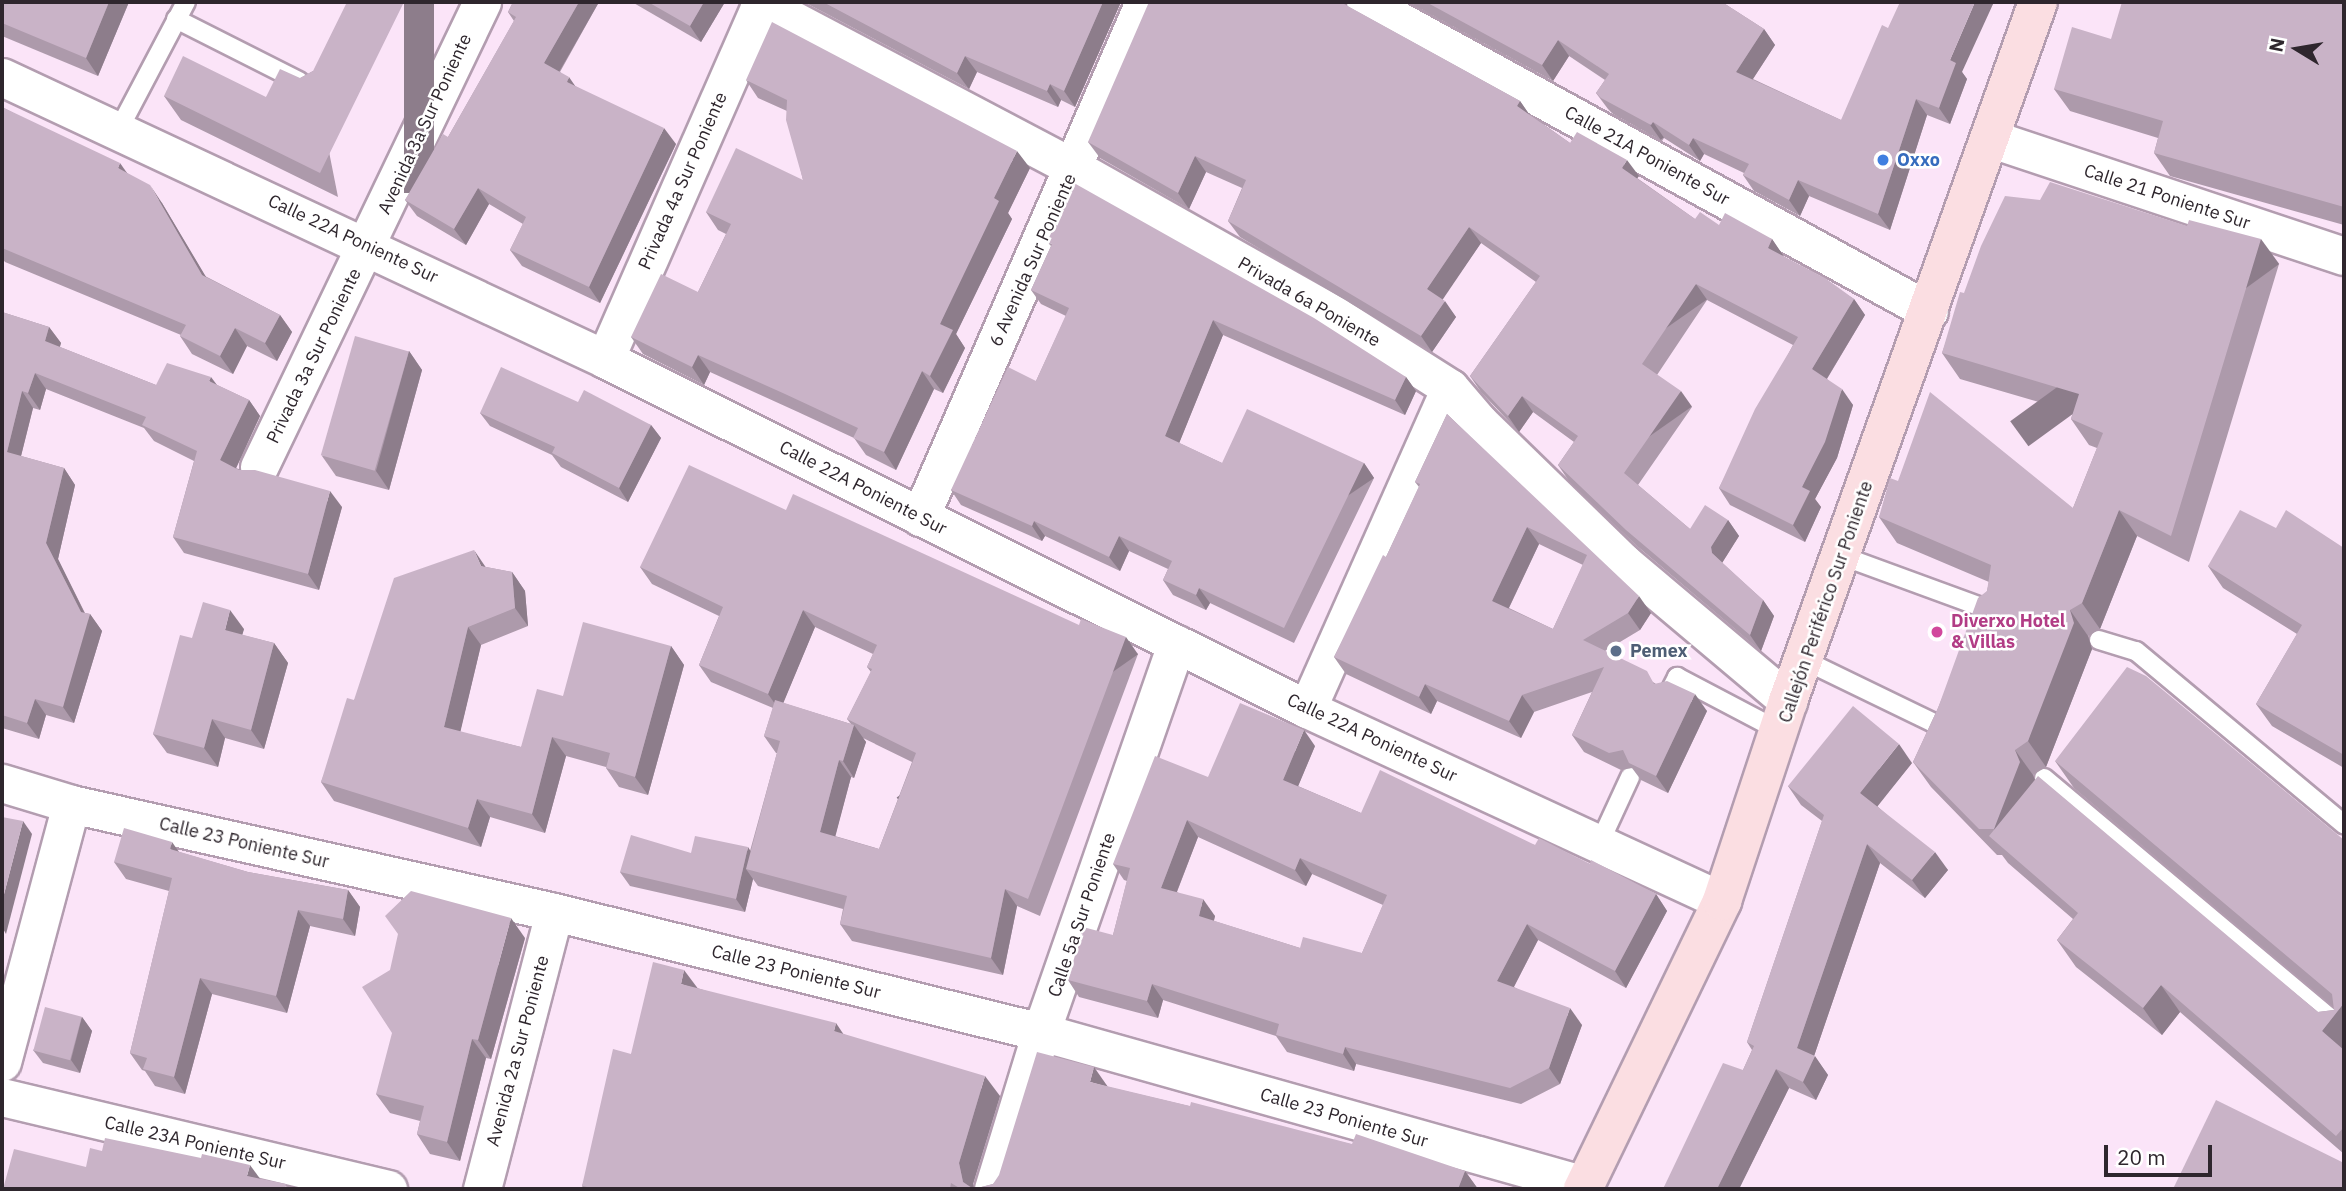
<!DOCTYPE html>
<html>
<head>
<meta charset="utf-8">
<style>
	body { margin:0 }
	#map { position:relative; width:2346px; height:1191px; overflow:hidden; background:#fbe4f8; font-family:"IBM Plex Sans",sans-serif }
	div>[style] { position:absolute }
	.roads { filter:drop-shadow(2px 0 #b39db0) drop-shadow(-2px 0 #b39db0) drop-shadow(0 2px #b39db0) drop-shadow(0 -2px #b39db0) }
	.lane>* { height:18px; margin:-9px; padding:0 9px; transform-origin:9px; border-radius:9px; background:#fff }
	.street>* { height:37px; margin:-18.5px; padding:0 18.5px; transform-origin:18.5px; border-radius:18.5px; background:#fff }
	.secondary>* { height:38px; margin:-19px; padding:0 19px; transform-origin:19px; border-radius:19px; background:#fbdee2 }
	.wall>* { inset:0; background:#ad9aab }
	.shaded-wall>* { inset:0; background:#8d7d8b; transform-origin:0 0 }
	.building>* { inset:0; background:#c9b3c7; transform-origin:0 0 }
	.dots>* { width:19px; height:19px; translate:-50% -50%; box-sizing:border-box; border:4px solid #fff; border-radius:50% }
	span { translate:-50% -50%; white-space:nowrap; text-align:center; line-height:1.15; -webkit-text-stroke:5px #fff; paint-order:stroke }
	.street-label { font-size:18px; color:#2e262d }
	.shop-label { font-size:18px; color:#366cbe; font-weight:700 }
	.left { translate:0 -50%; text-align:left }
	.hotel-label { font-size:18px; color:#b23c85; font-weight:700 }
	.service-label { font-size:18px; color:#4e5e75; font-weight:700 }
	.frame { position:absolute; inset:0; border:4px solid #2e262d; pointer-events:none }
	.north { position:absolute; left:2262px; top:14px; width:70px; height:70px; -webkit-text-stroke:5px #fff; paint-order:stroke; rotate:281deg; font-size:19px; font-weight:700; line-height:28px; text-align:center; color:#2e262d }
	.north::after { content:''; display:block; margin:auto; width:24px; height:32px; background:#2e262d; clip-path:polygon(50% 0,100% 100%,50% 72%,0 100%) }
	.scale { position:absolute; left:2104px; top:1145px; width:108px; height:32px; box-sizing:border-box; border:4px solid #2e262d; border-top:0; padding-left:9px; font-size:21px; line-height:24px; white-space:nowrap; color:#2e262d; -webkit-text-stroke:5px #fff; paint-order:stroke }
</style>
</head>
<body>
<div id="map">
	<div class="roads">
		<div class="lane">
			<div style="left:176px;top:19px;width:138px;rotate:26.8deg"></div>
			<div style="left:119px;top:129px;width:144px;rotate:-62.2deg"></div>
			<div style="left:1842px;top:556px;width:163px;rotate:20.1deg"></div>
			<div style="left:2099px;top:640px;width:39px;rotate:17deg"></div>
			<div style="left:2136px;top:651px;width:271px;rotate:39.8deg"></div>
			<div style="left:1804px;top:660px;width:158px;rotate:25.9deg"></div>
			<div style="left:1670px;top:691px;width:16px;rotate:-63deg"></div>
			<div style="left:1677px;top:677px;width:116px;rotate:27.7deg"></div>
			<div style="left:2044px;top:778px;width:392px;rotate:40deg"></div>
			<div style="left:1600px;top:842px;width:72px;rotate:-65.2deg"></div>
		</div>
		<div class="street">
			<div style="left:759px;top:2px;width:356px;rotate:27.8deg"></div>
			<div style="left:1074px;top:168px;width:300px;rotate:29.4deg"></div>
			<div style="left:1335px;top:315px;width:136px;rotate:32.4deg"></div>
			<div style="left:1450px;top:388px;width:46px;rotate:49.4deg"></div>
			<div style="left:1480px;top:423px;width:199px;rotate:44.2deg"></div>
			<div style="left:1623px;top:562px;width:216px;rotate:40.1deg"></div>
			<div style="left:1365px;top:2px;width:643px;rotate:28.72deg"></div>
			<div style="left:2px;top:77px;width:666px;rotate:25.06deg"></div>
			<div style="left:605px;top:359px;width:784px;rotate:26.5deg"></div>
			<div style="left:1307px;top:709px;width:457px;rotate:24.8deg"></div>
			<div style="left:1989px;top:138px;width:374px;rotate:18.4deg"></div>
			<div style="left:605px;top:359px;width:389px;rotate:-66.3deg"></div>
			<div style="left:259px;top:467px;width:516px;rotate:-64.38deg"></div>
			<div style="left:920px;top:517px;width:562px;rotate:-66.49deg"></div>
			<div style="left:1307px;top:709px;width:351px;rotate:-66deg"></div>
			<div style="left:2px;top:783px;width:72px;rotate:16.9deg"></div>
			<div style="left:71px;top:804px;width:495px;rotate:12.6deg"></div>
			<div style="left:554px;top:912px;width:502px;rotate:13.84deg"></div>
			<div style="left:1041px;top:1032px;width:565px;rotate:15.71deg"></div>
			<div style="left:2px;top:1062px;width:267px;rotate:-75deg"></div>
			<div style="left:2px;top:1097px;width:397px;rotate:13.4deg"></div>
			<div style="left:482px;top:1189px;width:286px;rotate:-75.4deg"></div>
			<div style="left:993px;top:1189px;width:164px;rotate:-73deg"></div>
			<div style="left:1041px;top:1032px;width:411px;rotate:-70.8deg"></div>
		</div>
		<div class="secondary">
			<div style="left:1583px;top:1189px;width:320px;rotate:-64.2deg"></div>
			<div style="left:1722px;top:901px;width:211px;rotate:-71.7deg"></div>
			<div style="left:1788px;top:701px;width:742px;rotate:-70.32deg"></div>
		</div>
	</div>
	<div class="wall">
		<div style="clip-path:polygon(2px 2px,129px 2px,98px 76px,2px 36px)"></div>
		<div style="clip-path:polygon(513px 2px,599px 2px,560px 72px,575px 86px,676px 144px,600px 303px,522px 266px,510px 250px,523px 224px,489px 204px,466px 245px,417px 216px,405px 200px,448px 137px,514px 21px,508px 12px)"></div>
		<div style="clip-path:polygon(632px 2px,725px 2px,701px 42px)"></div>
		<div style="clip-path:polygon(804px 2px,1121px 2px,1075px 107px,1061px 100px,1058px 107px,977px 72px,969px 89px)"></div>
		<div style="clip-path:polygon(1347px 2px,1347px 6px,1520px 101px,1529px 114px,1570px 143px,1639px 176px,1637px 178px,1695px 219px,1772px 239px,1783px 256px,1854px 299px,1865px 315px,1827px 379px,1853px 405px,1837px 458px,1815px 499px,1821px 507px,1805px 542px,1730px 505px,1719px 488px,1793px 345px,1707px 300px,1657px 375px,1692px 407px,1638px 485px,1690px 529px,1728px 520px,1739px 536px,1722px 563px,1763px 600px,1774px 616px,1761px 651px,1637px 546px,1569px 481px,1558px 465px,1574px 442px,1533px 412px,1519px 432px,1481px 392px,1470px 376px,1536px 282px,1481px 243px,1442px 299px,1456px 317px,1432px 352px,1240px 237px,1228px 221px,1242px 188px,1206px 172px,1189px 209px,1100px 158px,1088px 142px)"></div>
		<div style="clip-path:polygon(1408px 2px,1722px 2px,1764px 29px,1775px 45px,1753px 79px,1841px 120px,1962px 72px,1967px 79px,1950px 124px,1927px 115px,1890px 230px,1809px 196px,1800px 216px,1754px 191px,1743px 175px,1744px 173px,1704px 154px,1700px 161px,1664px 138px,1662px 141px,1613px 114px,1608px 109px,1596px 93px,1605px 80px,1569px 56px,1553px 81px)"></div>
		<div style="clip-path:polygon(2344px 2px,2344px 225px,2170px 176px,2154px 153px,2158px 138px,2070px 111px,2054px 89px,2111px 39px)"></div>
		<div style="clip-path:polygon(313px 71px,338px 197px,181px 120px,164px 96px,266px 97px)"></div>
		<div style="clip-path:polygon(746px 80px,1030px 168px,1008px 213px,1012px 219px,956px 334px,965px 348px,943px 393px,934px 389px,896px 470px,866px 455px,854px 438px,798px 412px,710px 372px,704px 385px,643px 354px,631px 337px,698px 292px,726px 234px,718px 230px,706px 212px,803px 180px,787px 111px,758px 98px)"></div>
		<div style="clip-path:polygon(2px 107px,127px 173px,162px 203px,205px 276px,280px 315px,292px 332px,277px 361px,247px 346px,233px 374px,192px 354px,180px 336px,181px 335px,5px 262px,2px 258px)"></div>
		<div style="clip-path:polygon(1047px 242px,1406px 377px,1416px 391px,1405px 415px,1223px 335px,1179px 443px,1222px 463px,1364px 463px,1374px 478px,1294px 643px,1210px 603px,1206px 610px,1173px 595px,1163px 580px,1168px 569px,1129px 551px,1120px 571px,1045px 536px,1042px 541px,961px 505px,951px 490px,1036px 381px,1066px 316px,1041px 304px,1031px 290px,1051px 246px)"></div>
		<div style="clip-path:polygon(2279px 264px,2189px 562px,2137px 536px,2100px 629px,2088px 636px,2092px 649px,2046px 767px,2033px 775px,2035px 780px,2318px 1012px,2334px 1010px,2334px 1007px,2074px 788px,2055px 761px,2344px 840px,2344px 1154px,2180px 1012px,2162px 1035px,2076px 967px,2057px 940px,2073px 919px,2008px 863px,2002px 855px,1997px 855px,1931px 787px,1913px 762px,1938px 708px,1987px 591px,1989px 582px,1897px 543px,1879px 517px,1898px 481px,2073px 508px,2097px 448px,2089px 445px,2071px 419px,2073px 412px,1960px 379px,1942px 353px,1964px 293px)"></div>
		<div style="clip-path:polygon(2px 312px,49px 327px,61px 343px,60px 347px,156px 385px,217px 385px,249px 400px,260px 416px,236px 468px,342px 507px,319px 590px,184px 553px,173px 537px,194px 461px,154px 441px,144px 428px,46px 389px,40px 410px,33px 408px,21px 456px,64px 468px,75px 485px,58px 559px,85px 613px,90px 614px,102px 631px,74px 723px,46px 715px,39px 739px,2px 728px)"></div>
		<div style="clip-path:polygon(409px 351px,422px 370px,389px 490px,336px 476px,322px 456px)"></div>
		<div style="clip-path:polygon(578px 402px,651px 425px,661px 438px,628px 502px,561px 467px,552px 455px,490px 426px,480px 413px)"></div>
		<div style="clip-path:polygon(evenodd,1447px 414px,1651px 613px,1640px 630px,1605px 651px,1656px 684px,1707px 711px,1668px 793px,1641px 780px,1632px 768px,1621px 770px,1584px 752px,1572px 735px,1592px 692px,1534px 712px,1521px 738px,1437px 701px,1431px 714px,1346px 674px,1334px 657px,1386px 557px,1419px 487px,1415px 482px,1447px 414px,1539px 544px,1583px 565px,1553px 629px,1509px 608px,1539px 544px)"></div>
		<div style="clip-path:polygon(evenodd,786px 510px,1138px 654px,1040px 916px,1017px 906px,1003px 975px,852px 941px,840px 924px,843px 909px,758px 886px,753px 879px,745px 912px,630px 886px,620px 872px,691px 853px,750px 851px,777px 753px,776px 753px,764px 736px,773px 708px,711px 682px,699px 665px,719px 616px,652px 584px,640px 567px,786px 510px,815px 627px,873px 654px,867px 667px,871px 672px,847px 719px,851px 724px,783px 703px,815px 627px,786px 510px,863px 738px,912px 762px,879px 849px,835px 836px,851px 777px,854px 778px,866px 742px,863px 738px)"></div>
		<div style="clip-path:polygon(2276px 528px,2344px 548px,2344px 768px,2272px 726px,2256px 704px,2297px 634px,2223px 588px,2208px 566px)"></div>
		<div style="clip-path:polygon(486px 567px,512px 572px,525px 591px,528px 626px,481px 645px,460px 732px,521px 747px,563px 696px,671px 646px,684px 665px,648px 795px,619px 787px,606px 768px,606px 767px,566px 756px,545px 833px,490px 817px,481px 847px,334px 801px,321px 782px,354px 700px)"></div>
		<div style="clip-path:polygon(244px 629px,242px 635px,274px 643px,288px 663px,264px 749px,225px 738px,218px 767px,167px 753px,153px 734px,192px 638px)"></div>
		<div style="clip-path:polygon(evenodd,1315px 746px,1298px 786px,1361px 813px,1535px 845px,1590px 864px,1656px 894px,1667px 911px,1626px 988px,1538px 940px,1514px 987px,1582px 1025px,1560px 1084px,1521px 1104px,1356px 1064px,1354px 1071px,1287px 1052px,1276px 1036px,1163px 1000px,1158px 1018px,1079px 997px,1068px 980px,1113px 935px,1127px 881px,1124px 880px,1113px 864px,1208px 777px,1315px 746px,1198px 837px,1306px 886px,1312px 874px,1383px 905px,1362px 953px,1300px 948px,1214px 921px,1215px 916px,1177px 892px,1198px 837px)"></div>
		<div style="clip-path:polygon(1912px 763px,1877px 806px,1948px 870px,1925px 898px,1880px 863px,1814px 1056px,1828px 1075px,1816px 1100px,1789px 1088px,1739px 1189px,1663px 1189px,1743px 1070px,1752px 1050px,1747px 1042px,1822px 821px,1801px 805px,1788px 786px)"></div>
		<div style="clip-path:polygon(179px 852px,248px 872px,348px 890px,360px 907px,355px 936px,310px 926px,287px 1013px,212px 994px,185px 1094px,155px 1086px,145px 1071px,142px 1070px,130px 1053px,169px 891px,126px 879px,114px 862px)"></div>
		<div style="clip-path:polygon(525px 938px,491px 1059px,486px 1058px,460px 1161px,430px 1154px,417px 1134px,420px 1121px,390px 1113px,376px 1094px)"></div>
		<div style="clip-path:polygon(697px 988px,843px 1034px,1000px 1096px,973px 1184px,974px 1189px,993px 1184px,1108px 1087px,1465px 1171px,1478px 1189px,584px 1189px,582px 1186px,631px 1054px)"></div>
		<div style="clip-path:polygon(82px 1017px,92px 1031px,80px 1073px,43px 1063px,33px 1050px)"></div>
	</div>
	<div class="shaded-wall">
		<div style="clip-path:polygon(109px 2px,129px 2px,98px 76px,86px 58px)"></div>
		<div style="left:404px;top:2px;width:30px;height:191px"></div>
		<div style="clip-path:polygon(579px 2px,599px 2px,555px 79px,544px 63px)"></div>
		<div style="clip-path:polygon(704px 2px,725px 2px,701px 42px,690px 26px)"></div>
		<div style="clip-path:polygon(1103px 2px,1121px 2px,1075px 107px,1064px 91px)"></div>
		<div style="clip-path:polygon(1975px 2px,1994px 2px,1962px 72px,1967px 79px,1950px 124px,1939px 108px,1950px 60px)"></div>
		<div style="clip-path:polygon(1764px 29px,1775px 45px,1747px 88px,1736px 72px)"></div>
		<div style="clip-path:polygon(1558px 40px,1569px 56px,1553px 81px,1542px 65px)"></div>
		<div style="clip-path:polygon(965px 56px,977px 72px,969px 89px,957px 73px)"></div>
		<div style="clip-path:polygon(569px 77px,580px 93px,567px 82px)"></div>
		<div style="clip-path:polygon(1050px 84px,1061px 100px,1058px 107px,1047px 91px)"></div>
		<div style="clip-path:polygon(1916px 99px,1927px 115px,1890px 230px,1878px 214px)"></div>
		<div style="clip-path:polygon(1520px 101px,1531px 117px,1517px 106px)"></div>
		<div style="left:1653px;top:122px;width:19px;height:4px;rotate:55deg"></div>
		<div style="clip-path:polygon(664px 128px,676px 144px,600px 303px,589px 287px)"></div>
		<div style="clip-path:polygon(1693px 138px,1704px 154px,1700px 161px,1689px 145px)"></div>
		<div style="clip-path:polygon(1017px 151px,1030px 168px,1008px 213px,1012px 219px,956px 334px,965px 348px,943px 393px,930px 376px,940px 324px,994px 198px)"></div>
		<div style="clip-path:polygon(1195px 156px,1206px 172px,1189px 209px,1178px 193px)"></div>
		<div style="clip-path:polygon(1627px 160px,1639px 176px,1633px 184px,1622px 168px)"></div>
		<div style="clip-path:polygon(120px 163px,132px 180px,118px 168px)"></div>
		<div style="clip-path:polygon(1798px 180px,1809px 196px,1800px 216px,1789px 200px)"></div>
		<div style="clip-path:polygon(150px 185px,162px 203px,215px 292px,202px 275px)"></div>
		<div style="clip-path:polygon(478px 188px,489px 204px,466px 245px,454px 229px)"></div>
		<div style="clip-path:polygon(1469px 227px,1481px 243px,1439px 305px,1427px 289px)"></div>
		<div style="clip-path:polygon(1772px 239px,1783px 255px,1779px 264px,1768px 248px)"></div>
		<div style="left:2261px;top:239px;width:31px;height:310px;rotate:54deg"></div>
		<div style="left:1696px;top:284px;width:19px;height:97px;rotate:55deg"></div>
		<div style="clip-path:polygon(1854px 299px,1865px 315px,1823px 385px,1812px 369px)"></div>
		<div style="clip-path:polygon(1445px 301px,1456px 317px,1432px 352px,1421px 336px)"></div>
		<div style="clip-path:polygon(280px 315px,292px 332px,277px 361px,265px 343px)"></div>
		<div style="clip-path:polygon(1213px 320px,1223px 335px,1176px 451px,1165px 436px)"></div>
		<div style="clip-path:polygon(49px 327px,61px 343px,56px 357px,45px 341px)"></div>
		<div style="clip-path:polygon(235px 328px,247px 346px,233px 374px,220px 356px)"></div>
		<div style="clip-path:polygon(409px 351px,422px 370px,389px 490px,376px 471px)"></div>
		<div style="clip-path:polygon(698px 355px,710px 372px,704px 385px,692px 367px)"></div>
		<div style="clip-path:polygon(922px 371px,934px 389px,896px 470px,884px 452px)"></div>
		<div style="clip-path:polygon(35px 373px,46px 389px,40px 410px,28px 393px)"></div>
		<div style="clip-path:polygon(211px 377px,223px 393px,209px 381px)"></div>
		<div style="clip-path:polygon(1406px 377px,1416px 391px,1405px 415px,1395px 400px)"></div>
		<div style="clip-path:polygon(1842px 389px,1853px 405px,1837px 458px,1815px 499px,1821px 507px,1805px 542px,1793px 525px,1802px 487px)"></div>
		<div style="clip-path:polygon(22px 391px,33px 408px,18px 468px,7px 452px)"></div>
		<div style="left:1681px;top:391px;width:19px;height:100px;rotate:55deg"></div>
		<div style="clip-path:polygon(1522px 396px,1533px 412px,1519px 432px,1508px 416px)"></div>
		<div style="clip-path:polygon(249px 400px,260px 416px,232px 477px,220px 460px)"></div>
		<div style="clip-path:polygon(651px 425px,661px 438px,628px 502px,619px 488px)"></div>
		<div style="left:1364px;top:463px;width:18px;height:183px;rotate:56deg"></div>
		<div style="clip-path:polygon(64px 468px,75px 485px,58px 559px,88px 620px,90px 614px,102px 631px,74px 723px,63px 707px,81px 612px,46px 543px)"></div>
		<div style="clip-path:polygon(330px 491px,342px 507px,319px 590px,308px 574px)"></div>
		<div style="clip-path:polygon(2119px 510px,2137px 536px,2100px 629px,2082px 603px)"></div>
		<div style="clip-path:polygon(1728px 520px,1739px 536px,1722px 563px,1712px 553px,1711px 547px)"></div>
		<div style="clip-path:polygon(1034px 521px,1045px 536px,1042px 541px,1032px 526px)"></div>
		<div style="clip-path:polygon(1527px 527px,1539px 544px,1504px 618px,1492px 601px)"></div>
		<div style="clip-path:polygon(1119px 536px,1129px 551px,1120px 571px,1109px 557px)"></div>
		<div style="clip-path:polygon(474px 550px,487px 569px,481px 566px)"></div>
		<div style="clip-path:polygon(512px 572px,525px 591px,528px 626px,515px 608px)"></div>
		<div style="clip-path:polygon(1199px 588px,1210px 603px,1206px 610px,1196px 595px)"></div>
		<div style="clip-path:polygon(1639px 596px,1651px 613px,1640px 630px,1628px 613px)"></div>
		<div style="clip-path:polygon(1763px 600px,1774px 616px,1761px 651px,1750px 635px)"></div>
		<div style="clip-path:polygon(230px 610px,244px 629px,238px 649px,225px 630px)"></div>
		<div style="clip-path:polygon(803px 610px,815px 627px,780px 711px,768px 694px)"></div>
		<div style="clip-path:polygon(2070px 610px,2088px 636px,2092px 649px,2046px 767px,2028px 741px)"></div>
		<div style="clip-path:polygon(468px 627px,481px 645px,457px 746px,444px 727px)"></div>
		<div style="left:1126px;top:637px;width:21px;height:280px;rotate:55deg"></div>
		<div style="clip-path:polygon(274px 643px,288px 663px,264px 749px,251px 730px)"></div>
		<div style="clip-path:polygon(671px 646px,684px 665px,648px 795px,635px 777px)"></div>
		<div style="clip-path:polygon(1425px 684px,1437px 701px,1431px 714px,1419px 697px)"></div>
		<div style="clip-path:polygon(1695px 694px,1707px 711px,1668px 793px,1656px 776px)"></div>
		<div style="clip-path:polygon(1522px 695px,1534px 712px,1521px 738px,1509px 721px)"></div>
		<div style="clip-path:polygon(35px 699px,46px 715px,39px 739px,27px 723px)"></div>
		<div style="clip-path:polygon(212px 719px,225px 738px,218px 767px,204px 748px)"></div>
		<div style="clip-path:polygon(854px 725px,866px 742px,854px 778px,843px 761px)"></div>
		<div style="clip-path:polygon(1304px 730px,1315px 746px,1294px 796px,1283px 780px)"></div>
		<div style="clip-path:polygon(552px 737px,566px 756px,545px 833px,532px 814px)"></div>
		<div style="clip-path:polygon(1899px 744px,1912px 763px,1873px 812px,1860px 793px)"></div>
		<div style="clip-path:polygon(2015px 750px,2033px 775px,2038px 788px,2012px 855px,1994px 829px)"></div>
		<div style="clip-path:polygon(839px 760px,851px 777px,832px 849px,820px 832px)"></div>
		<div style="clip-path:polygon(477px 799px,490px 817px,481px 847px,468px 828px)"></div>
		<div style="clip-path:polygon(1187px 820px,1198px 837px,1172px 904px,1161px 888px)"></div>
		<div style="clip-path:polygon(23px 821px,32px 834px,6px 934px,2px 927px,2px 902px)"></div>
		<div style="clip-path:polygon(172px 842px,184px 859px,170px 849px)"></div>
		<div style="clip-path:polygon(1867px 844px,1880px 863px,1812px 1062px,1815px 1056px,1828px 1075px,1816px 1100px,1803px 1082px,1797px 1048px)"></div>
		<div style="clip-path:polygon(748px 847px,757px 861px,746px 869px,753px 879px,745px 912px,736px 899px)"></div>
		<div style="clip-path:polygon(1935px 852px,1948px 870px,1925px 898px,1912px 880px)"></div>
		<div style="clip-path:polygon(1300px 858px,1312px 874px,1306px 886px,1295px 870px)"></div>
		<div style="clip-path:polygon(1005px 889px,1017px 906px,1003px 975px,991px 958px)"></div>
		<div style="clip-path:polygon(348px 890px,360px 907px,355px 936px,343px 919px)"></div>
		<div style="clip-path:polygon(1656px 894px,1667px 911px,1626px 988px,1615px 971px)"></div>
		<div style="clip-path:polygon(1203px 899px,1215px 916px,1210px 933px,1199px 916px)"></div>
		<div style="clip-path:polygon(298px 910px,310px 926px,287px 1013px,276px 996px)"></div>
		<div style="clip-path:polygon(511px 918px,525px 938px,491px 1059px,478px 1040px)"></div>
		<div style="clip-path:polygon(1527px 924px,1538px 940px,1508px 998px,1497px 981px)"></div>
		<div style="clip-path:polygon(684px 970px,699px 990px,681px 984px)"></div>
		<div style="clip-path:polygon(200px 978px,212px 994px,185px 1094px,174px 1077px)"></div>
		<div style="clip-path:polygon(1152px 984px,1163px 1000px,1158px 1018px,1147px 1001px)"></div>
		<div style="clip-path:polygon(2161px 985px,2180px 1012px,2162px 1035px,2143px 1008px)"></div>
		<div style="clip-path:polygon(2344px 1003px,2344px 1054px,2322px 1031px)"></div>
		<div style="clip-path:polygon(1570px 1008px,1582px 1025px,1560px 1084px,1549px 1068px)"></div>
		<div style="clip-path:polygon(82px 1017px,92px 1031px,80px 1073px,71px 1060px)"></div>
		<div style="clip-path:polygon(836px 1023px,850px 1044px,834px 1031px)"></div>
		<div style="clip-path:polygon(472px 1039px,486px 1058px,460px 1161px,447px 1142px)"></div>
		<div style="clip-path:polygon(1345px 1047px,1356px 1064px,1354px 1071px,1343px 1054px)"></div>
		<div style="clip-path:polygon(1094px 1067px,1108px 1087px,1090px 1082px)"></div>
		<div style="clip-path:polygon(1776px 1069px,1789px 1088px,1739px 1189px,1717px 1189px)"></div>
		<div style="clip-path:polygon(985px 1076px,1000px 1096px,973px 1184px,974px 1189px,963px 1182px,959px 1163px)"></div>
		<div style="clip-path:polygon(250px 1165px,261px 1180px,247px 1176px)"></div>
		<div style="clip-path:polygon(1465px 1171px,1478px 1189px,1458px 1189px)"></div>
	</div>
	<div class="building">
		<div style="clip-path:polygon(2px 2px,109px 2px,86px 58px,2px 23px)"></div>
		<div style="clip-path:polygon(347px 2px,404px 2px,320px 173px,164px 96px,183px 56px,266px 97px,280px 69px,300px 78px,313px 71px)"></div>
		<div style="clip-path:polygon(513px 2px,579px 2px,544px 63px,569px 77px,567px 82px,664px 128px,589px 287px,510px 250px,526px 217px,478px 188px,454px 229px,405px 200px,443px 134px,448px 137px,516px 17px,508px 12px)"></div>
		<div style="clip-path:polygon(648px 2px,704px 2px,690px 26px)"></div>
		<div style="clip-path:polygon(823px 2px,1103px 2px,1064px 91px,1050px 84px,1047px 91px,965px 56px,957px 73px)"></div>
		<div style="clip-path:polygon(1149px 2px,1341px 2px,1344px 4px,1520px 101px,1517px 106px,1570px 143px,1577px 132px,1627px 160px,1622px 168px,1695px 219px,1700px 212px,1719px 225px,1725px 213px,1772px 239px,1768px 248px,1825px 278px,1854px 299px,1812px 369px,1842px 389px,1825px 442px,1802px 487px,1810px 491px,1793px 525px,1719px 488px,1755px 409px,1798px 337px,1696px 284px,1642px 364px,1681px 391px,1624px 473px,1690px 529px,1705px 505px,1728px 520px,1711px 547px,1712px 553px,1763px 600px,1750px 635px,1626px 530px,1558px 465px,1578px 436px,1522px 396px,1508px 416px,1470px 376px,1540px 276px,1469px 227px,1427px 289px,1445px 301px,1421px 336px,1228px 221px,1246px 180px,1195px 156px,1178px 193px,1088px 142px)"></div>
		<div style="clip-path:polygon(1426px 2px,1722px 2px,1764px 29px,1736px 72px,1841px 120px,1882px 25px,1888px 28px,1900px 2px,1975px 2px,1950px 60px,1956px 63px,1939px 108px,1916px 99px,1878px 214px,1798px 180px,1789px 200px,1743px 175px,1749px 164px,1693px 138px,1689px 145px,1653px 122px,1651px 125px,1601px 98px,1596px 93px,1609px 74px,1558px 40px,1542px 65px)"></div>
		<div style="clip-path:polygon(2122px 2px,2344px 2px,2344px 207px,2154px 153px,2163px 121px,2054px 89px,2072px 27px,2111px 39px)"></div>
		<div style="clip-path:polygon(772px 22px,1017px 151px,994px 198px,999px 201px,940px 324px,953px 330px,930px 376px,922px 371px,884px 452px,853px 438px,858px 428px,785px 394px,698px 355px,692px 367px,631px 337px,661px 274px,698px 292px,731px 224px,706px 212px,736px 148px,803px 180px,786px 120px,787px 100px,746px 80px)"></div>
		<div style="clip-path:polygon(2px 107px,120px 163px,118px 168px,150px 185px,202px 275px,280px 315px,265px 343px,235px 328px,220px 356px,180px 336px,186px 325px,2px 248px,2px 226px,4px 221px,2px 220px)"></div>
		<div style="clip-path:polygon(2050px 182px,2187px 226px,2189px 220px,2261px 239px,2171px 536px,2119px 510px,2082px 603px,2070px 610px,2074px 623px,2028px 741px,2015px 750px,2020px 762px,1994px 829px,1979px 829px,1913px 762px,1938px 708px,1978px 598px,1987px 591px,1991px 565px,1879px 517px,1890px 478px,1898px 481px,1930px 392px,2073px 508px,2103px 433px,2071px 419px,2079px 394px,1942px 353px,1960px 292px,1964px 293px,1981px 246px,2005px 196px,2040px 200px)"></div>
		<div style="clip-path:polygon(1074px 183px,1314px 318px,1406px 377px,1395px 400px,1213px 320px,1165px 436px,1222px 463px,1247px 409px,1364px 463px,1284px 628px,1199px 588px,1196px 595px,1163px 580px,1172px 561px,1119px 536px,1109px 557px,1034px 521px,1032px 526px,951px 490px,1008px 367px,1036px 381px,1069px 308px,1031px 290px,1052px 244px,1047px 242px)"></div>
		<div style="clip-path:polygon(2px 312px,49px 327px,45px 341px,156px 385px,167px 363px,211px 377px,209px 381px,249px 400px,220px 460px,239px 470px,255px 470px,330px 491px,308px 574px,173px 537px,197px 451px,142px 425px,146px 417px,35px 373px,28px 393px,22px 391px,7px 452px,64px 468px,46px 543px,81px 612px,90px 614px,63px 707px,35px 699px,27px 723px,2px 715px)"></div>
		<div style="left:355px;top:336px;width:56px;height:124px;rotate:16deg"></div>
		<div style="clip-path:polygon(501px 367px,578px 402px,584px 390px,651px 425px,619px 488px,552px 453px,555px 447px,480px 413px)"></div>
		<div style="clip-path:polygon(evenodd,1447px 414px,1639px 596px,1628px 613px,1583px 640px,1647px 671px,1654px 684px,1667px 681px,1695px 694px,1656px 776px,1629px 763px,1623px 750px,1609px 753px,1572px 735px,1604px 667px,1522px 695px,1509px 721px,1425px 684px,1419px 697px,1334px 657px,1383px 555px,1386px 557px,1420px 484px,1415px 482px,1447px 414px,1527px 527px,1587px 555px,1553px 629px,1492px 601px,1527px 527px)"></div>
		<div style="clip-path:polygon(689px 465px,786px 510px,793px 494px,1079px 625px,1081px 619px,1126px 637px,1028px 899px,1005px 889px,991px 958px,840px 924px,847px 896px,746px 869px,780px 741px,764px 736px,775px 700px,854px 725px,843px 761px,839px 760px,820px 832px,879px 849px,916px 753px,847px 719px,872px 669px,867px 667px,877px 645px,803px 610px,768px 694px,699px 665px,723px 607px,640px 567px)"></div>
		<div style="clip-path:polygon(2240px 510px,2276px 528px,2286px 510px,2344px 548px,2344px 755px,2256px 704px,2302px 625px,2208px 566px)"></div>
		<div style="clip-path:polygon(474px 550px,481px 566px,512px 572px,515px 608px,468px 627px,444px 727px,521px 747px,537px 689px,563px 696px,583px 622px,671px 646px,635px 777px,606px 768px,610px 753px,552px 737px,532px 814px,477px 799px,468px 828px,321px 782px,347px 698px,354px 700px,394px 578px)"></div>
		<div style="clip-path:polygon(203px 602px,230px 610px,225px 630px,274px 643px,251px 730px,212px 719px,204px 748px,153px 734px,180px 635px,192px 638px)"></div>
		<div style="clip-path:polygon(2127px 667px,2146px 676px,2344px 840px,2344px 1003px,2322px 1031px,2344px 1050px,2344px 1127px,2336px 1136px,2161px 985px,2143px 1008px,2057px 940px,2078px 913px,1989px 836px,2038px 776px,2318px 1012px,2334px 1010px,2332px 994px,2055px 761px)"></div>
		<div style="clip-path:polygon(evenodd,1240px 703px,1304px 730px,1283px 780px,1361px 813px,1380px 770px,1535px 845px,1539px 838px,1590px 864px,1591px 860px,1656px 894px,1615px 971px,1527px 924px,1497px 981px,1570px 1008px,1549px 1068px,1510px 1088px,1345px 1047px,1343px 1054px,1276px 1035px,1279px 1024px,1152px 984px,1147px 1001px,1068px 980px,1083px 927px,1113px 935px,1130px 868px,1113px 864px,1155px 756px,1208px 777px,1240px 703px,1187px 820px,1295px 870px,1300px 858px,1387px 895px,1362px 953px,1303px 937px,1300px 948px,1199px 916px,1203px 899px,1161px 888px,1187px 820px)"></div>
		<div style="clip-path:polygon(1853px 706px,1899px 744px,1860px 793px,1935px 852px,1912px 880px,1867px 844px,1797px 1048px,1815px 1056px,1803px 1082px,1776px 1069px,1717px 1189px,1663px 1189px,1723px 1063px,1743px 1070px,1754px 1046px,1747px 1042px,1824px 815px,1788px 786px)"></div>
		<div style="clip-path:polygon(2px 817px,23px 821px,2px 902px)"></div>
		<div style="clip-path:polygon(124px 828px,172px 842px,170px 849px,248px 872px,348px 890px,343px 919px,298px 910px,276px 996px,200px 978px,174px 1077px,143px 1069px,147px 1058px,130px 1053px,172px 878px,114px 862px)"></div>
		<div style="clip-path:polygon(631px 835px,691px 853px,695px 836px,748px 847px,736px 899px,620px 872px)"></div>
		<div style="clip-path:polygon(411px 891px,511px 918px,478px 1040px,472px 1039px,447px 1142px,417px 1134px,424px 1106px,376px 1094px,392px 1033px,362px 987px,390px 970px,398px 934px,385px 916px)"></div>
		<div style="clip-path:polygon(653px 962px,684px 970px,681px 984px,836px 1023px,834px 1031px,985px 1076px,959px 1163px,963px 1182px,973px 1189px,993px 1184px,999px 1175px,1037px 1052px,1094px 1067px,1090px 1082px,1190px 1106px,1191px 1102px,1352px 1144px,1356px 1134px,1465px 1171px,1458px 1189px,961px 1189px,951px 1183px,950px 1189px,597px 1189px,582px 1186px,613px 1049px,631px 1054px)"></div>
		<div style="left:45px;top:1007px;width:38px;height:45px;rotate:15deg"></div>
		<div style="clip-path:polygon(2216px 1100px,2344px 1163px,2344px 1189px,2173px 1189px)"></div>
		<div style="clip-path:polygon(105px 1138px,201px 1158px,202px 1154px,250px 1165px,247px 1176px,286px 1184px,285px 1189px,3px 1189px,14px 1149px,86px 1167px,90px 1148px,102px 1151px)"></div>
	</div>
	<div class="dots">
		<div style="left:1883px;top:160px;background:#3f7fe0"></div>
		<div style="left:1937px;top:632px;background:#d1479c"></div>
		<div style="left:1616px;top:651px;background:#5c6f8a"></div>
	</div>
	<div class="street-label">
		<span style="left:425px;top:124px;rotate:-65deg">Avenida 3a Sur Poniente</span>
		<span style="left:1647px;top:156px;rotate:29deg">Calle 21A Poniente Sur</span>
		<span style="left:683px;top:181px;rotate:-66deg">Privada 4a Sur Poniente</span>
		<span style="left:2167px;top:197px;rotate:18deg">Calle 21 Poniente Sur</span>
		<span style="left:353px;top:239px;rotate:25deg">Calle 22A Poniente Sur</span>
		<span style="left:1033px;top:260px;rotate:-66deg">6 Avenida Sur Poniente</span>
		<span style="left:1309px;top:302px;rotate:30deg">Privada 6a Poniente</span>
		<span style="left:314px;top:356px;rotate:-64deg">Privada 3a Sur Poniente</span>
		<span style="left:863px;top:488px;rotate:27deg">Calle 22A Poniente Sur</span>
		<span style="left:1826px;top:602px;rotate:-71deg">Callejón Periférico Sur Poniente</span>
		<span style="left:1372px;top:738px;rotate:25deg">Calle 22A Poniente Sur</span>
		<span style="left:244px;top:843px;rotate:13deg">Calle 23 Poniente Sur</span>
		<span style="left:1082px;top:915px;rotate:-71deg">Calle 5a Sur Poniente</span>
		<span style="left:796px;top:972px;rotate:14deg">Calle 23 Poniente Sur</span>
		<span style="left:518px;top:1051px;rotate:-75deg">Avenida 2a Sur Poniente</span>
		<span style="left:1344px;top:1118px;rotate:16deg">Calle 23 Poniente Sur</span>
		<span style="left:195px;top:1143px;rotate:13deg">Calle 23A Poniente Sur</span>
	</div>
	<div class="shop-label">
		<span class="left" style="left:1897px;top:160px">Oxxo</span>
	</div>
	<div class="hotel-label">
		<span class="left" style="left:1951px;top:632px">Diverxo Hotel<br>&amp; Villas</span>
	</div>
	<div class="service-label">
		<span class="left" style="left:1630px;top:651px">Pemex</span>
	</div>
	<div class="frame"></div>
	<div class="north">N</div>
	<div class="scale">20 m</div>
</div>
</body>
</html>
